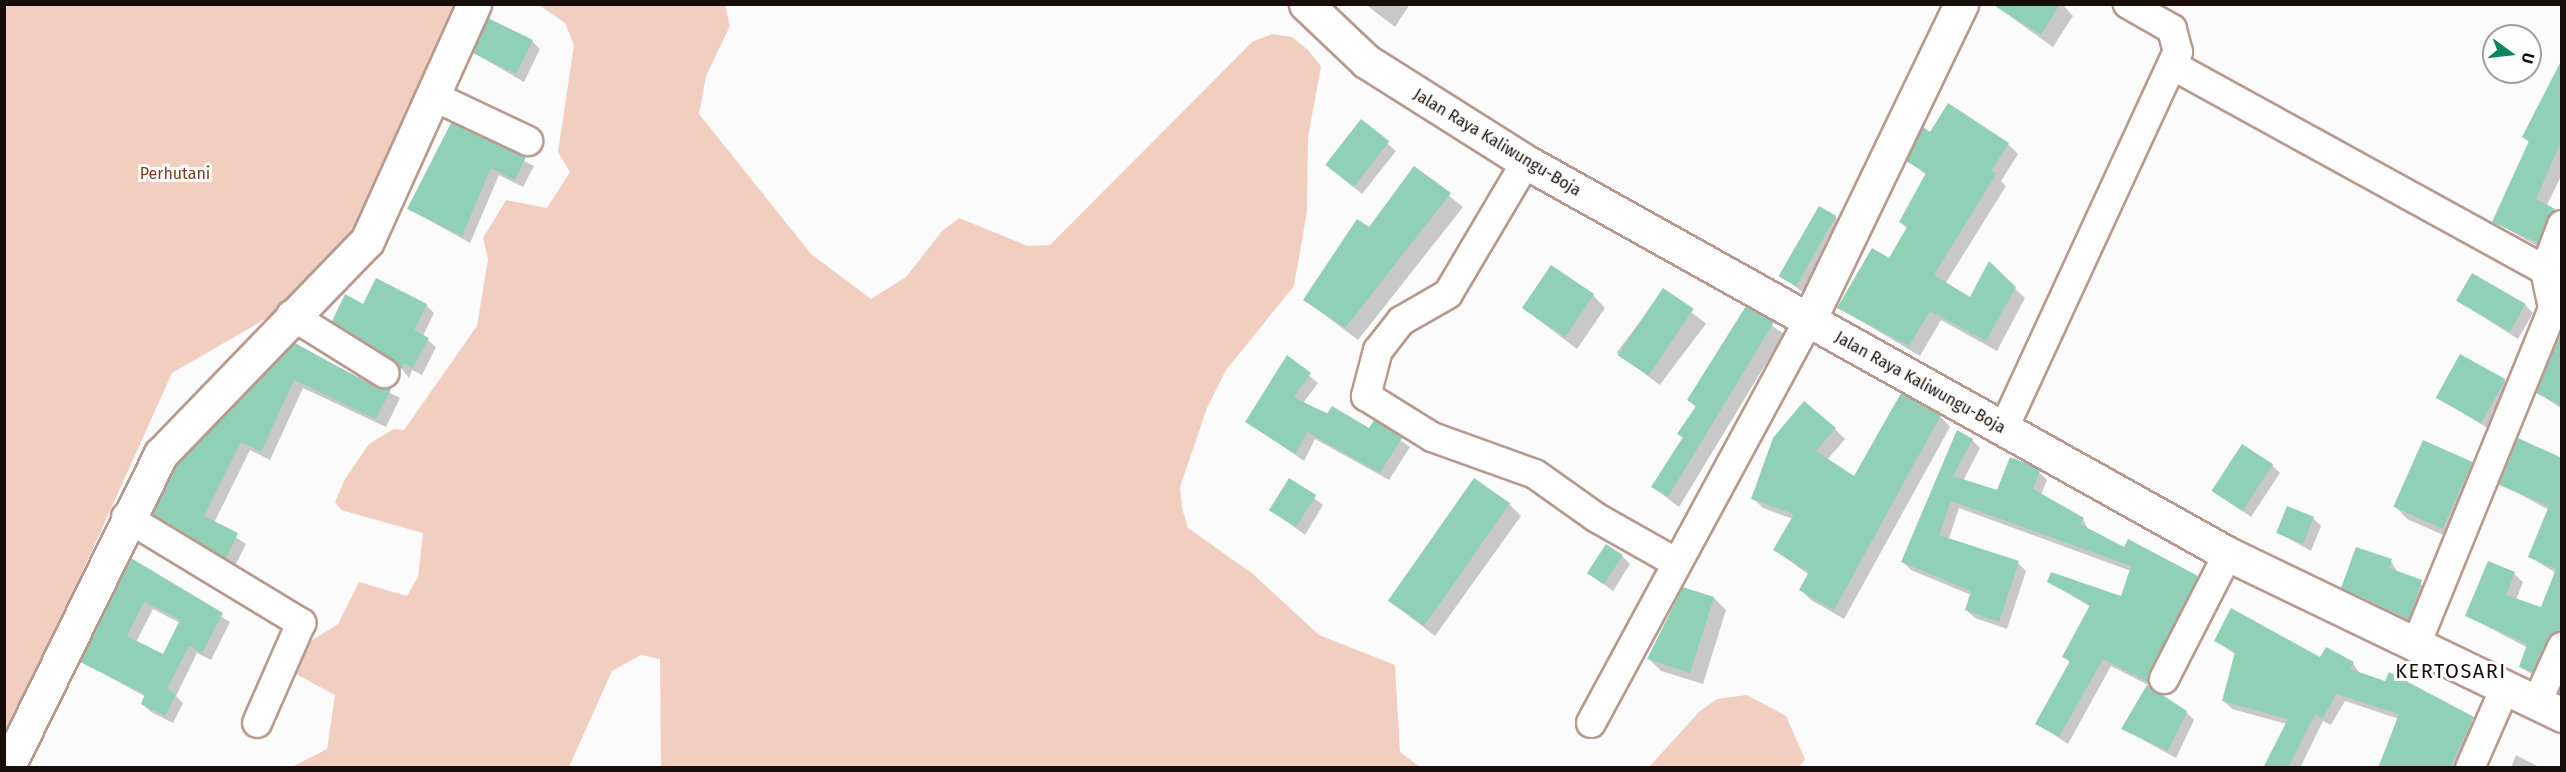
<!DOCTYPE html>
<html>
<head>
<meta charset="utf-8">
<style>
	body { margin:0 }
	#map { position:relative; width:2566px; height:772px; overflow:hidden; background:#fbfbfb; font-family:"Fira Sans",sans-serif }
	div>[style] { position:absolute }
	.green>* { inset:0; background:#f2cec1 }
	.shadow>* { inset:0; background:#0003; transform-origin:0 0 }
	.building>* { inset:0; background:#90d0b7; transform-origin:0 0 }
	.roads { filter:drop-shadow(2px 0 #b9998d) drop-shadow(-2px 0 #b9998d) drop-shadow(0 2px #b9998d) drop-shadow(0 -2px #b9998d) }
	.minor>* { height:28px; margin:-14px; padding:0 14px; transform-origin:14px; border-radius:14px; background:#fff }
	.tertiary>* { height:33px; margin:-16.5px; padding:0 16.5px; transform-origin:16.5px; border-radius:16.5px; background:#fff }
	.secondary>* { height:33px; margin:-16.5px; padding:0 16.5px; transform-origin:16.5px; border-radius:16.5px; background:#fff }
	span { translate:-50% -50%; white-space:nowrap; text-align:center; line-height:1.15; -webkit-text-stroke:6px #fff; paint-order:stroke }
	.street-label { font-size:16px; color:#180d09 }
	.park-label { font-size:16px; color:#7c371b }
	.quarter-label { font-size:20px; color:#180d09; letter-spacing:1.5px }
	.frame { position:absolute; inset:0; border:6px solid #180d09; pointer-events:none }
	.north { position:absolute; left:2482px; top:24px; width:60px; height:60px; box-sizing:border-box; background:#fff; border:2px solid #a39e9d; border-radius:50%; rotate:105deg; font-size:16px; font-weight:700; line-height:24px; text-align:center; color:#180d09 }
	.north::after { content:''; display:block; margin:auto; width:21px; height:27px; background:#098566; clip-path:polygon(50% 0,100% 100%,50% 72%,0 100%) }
</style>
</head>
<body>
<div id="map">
	<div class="green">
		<div style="clip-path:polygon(5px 5px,469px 5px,364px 262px,172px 373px,5px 744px)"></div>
		<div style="clip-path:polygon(539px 5px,725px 5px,730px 26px,706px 76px,699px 114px,811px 254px,871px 299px,906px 277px,942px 231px,959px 218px,1028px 246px,1050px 245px,1252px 42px,1272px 34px,1292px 37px,1308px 50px,1321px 66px,1308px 138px,1307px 211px,1294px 286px,1226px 370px,1207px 408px,1180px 487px,1182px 508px,1188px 528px,1253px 574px,1319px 635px,1395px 665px,1400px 752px,1420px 767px,661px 767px,660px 659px,641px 655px,612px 671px,569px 767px,290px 768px,327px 749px,335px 695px,294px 673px,311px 641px,338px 624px,359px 582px,407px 596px,418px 577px,423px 533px,341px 510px,335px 502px,345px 479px,369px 444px,394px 429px,404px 430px,477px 326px,488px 259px,483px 238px,506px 200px,547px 208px,570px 172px,558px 152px,574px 45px,565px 23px)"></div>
		<div style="clip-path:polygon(1747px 695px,1786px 716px,1805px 759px,1799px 767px,1649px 767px,1700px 711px,1717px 699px)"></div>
	</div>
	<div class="shadow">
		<div style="clip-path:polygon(1365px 4px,1410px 4px,1395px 27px)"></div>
		<div style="clip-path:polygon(1993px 4px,2062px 4px,2073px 16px,2053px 47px)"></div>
		<div style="clip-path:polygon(532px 41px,540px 49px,524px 82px,474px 53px)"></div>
		<div style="clip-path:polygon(2562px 62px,2562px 174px,2546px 207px,2562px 218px,2547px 252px,2494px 221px,2530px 143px,2523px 137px)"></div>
		<div style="clip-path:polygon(1361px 121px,1396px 151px,1362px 194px,1336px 173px)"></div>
		<div style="clip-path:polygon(451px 125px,534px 166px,523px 187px,499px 175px,470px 243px,409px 209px)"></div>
		<div style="clip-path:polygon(1930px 134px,2008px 144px,2018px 154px,2001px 181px,2006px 186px,1945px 284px,1970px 299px,1989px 264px,2025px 298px,1997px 351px,1941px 320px,1920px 356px,1839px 308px,1890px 260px,1908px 229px,1901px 222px,1926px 175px,1908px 160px)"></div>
		<div style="clip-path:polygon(1414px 168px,1463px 207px,1358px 340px,1305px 300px,1369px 229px)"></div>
		<div style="clip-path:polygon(1835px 217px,1843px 225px,1804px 293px,1780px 275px)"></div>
		<div style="left:1663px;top:291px;width:54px;height:77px;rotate:37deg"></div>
		<div style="clip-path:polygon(1593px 295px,1605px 308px,1577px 349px,1523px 308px)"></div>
		<div style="clip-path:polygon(2458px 301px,2525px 305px,2533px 313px,2518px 339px)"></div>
		<div style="clip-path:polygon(426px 305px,434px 313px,423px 336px,436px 347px,422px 375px,412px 370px,409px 378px,397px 363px,333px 321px)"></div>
		<div style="clip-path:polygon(1747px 308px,1784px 334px,1679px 507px,1653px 487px,1684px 439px,1679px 434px,1696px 407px,1688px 400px)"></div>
		<div style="clip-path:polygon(295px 345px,400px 398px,386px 427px,303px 388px,270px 460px,250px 450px,214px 523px,246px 544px,235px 566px,154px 513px)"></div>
		<div style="clip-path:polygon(2562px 347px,2562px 409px,2538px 393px)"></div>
		<div style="clip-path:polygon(1287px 357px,1318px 383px,1303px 403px,1369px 430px,1375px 423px,1410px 447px,1389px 480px,1315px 439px,1304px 461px,1247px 421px)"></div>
		<div style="clip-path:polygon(2505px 381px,2513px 389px,2494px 432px,2436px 397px)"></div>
		<div style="clip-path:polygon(1940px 416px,1950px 427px,1844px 619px,1811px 600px,1801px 590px,1809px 575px,1775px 550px,1793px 519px,1763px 508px,1753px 498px,1835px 429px,1845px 439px,1827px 460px,1855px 478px)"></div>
		<div style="clip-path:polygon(1972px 440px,1980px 448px,1963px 481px,1998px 492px,2039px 472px,2047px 480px,2041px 495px,2083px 519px,2089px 531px,2206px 585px,2156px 689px,2111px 666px,2068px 744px,2037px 723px,2071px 663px,2064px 657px,2091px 607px,2049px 582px,2122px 598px,2131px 571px,1959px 508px,1948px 541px,2018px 563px,2026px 571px,2007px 629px,1975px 618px,1966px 610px,1971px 595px,1911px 570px,1903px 562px)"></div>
		<div style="clip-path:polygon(2424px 442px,2472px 463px,2484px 476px,2457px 541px,2407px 519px,2395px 506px)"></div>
		<div style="clip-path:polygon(2562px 459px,2562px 645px,2541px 680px,2520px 667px,2528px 648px,2467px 616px,2514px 574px,2523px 582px,2516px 600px,2542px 609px,2556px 573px,2530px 557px,2549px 510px,2501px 484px)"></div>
		<div style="clip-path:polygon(2272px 465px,2280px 473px,2251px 517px,2214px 491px)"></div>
		<div style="clip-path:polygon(1290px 480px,1323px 505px,1305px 535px,1271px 510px)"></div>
		<div style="clip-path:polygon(1509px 504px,1521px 516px,1435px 636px,1389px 600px)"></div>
		<div style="clip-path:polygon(2313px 518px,2321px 526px,2311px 551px,2278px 533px)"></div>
		<div style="clip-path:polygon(1622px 556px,1630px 564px,1613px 591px,1589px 573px)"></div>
		<div style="clip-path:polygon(evenodd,132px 560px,230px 622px,211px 660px,197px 653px,176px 696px,183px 703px,173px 723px,151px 712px,142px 704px,146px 697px,82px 662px,132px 560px,153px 609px,180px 623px,163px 656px,136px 642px,153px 609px)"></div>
		<div style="clip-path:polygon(2391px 561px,2398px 573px,2430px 589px,2417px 626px,2343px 587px)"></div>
		<div style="clip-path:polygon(1714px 598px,1726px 610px,1703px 684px,1661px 671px,1648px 658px)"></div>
		<div style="clip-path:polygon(2216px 641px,2353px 663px,2360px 674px,2481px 727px,2459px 768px,2378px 768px,2399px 719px,2345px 701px,2331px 725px,2323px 721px,2300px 768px,2265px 768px,2287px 724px,2232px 709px,2224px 701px,2236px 655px)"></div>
		<div style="clip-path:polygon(2186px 712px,2194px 720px,2176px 758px,2123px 729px)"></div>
		<div style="clip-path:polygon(2516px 755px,2541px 768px,2511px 768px)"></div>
	</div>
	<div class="building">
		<div style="clip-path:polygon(1992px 4px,2060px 4px,2041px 35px)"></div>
		<div style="left:488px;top:18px;width:50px;height:38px;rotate:26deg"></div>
		<div style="clip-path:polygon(2562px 59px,2562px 139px,2536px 199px,2555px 209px,2538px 243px,2492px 222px,2529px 141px,2522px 137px)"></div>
		<div style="clip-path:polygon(1948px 103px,2009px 143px,1991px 171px,1996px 174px,1934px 275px,1970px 297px,1989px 261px,2016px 287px,1986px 341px,1930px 311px,1909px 346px,1837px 308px,1872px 248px,1889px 258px,1907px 227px,1899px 222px,1926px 173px,1906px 161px,1923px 127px,1930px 132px)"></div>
		<div style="left:1361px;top:119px;width:36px;height:58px;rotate:38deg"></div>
		<div style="clip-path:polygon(451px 123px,526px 157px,515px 180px,491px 168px,462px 236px,407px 209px)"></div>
		<div style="clip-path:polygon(1414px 166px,1451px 193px,1345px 328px,1303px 300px,1357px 219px,1369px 227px)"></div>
		<div style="left:1819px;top:206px;width:20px;height:81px;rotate:30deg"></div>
		<div style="left:1551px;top:265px;width:52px;height:52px;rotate:34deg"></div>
		<div style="left:2472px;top:273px;width:62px;height:32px;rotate:30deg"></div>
		<div style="clip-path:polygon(376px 278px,427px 304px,414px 330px,429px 338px,413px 368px,404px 363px,400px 371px,393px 359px,332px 321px,345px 294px,363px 304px)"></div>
		<div style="left:1663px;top:288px;width:37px;height:81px;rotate:34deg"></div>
		<div style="clip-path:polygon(1746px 306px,1774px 322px,1668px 497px,1651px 487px,1683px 437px,1677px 434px,1696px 406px,1687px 400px)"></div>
		<div style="clip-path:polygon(2562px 331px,2562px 406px,2536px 393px)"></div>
		<div style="clip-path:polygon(295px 343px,375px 387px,392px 387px,376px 419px,294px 380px,261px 452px,241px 442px,204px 516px,238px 533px,226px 558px,153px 514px,177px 465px)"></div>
		<div style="left:2460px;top:354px;width:52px;height:50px;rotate:29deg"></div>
		<div style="clip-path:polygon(1287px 355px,1311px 373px,1294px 397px,1327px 414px,1332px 406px,1369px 428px,1374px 420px,1402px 438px,1380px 473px,1307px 432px,1295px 454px,1245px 422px)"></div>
		<div style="clip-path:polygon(1901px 393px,1941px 415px,1834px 610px,1799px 590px,1809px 572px,1773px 550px,1794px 514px,1751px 499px,1773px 438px,1804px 401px,1836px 428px,1816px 451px,1854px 476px)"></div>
		<div style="clip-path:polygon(1957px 430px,1973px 439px,1953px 476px,1997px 490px,2010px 457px,2028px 464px,2040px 470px,2033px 489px,2084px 518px,2080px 524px,2124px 547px,2128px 539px,2198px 576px,2148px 682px,2103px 659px,2059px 737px,2035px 724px,2070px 661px,2062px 657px,2090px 605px,2047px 582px,2051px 572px,2121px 596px,2131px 566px,1951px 501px,1939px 535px,2019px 561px,1999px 622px,1965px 610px,1971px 591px,1901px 562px)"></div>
		<div style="clip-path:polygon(2518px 438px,2562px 458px,2562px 628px,2547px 640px,2532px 672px,2519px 667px,2527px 644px,2465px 616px,2488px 561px,2515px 572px,2506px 595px,2541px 607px,2556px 569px,2528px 557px,2549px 506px,2499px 485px)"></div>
		<div style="left:2423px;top:440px;width:54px;height:73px;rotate:24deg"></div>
		<div style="left:2242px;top:444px;width:37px;height:56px;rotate:33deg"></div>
		<div style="left:1289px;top:478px;width:32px;height:38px;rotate:32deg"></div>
		<div style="left:1474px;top:478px;width:44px;height:150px;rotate:35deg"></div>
		<div style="left:2287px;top:506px;width:29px;height:29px;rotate:22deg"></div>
		<div style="left:1606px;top:544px;width:20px;height:35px;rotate:33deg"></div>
		<div style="clip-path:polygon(2356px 547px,2392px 559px,2389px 568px,2422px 580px,2409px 619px,2341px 588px)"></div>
		<div style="clip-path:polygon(evenodd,131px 558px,223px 613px,202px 653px,189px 646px,167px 689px,176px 694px,165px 716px,141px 704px,145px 694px,80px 662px,131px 558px,144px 602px,180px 620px,163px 654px,127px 636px,144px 602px)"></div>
		<div style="clip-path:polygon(1683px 587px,1714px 597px,1690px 673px,1647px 659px)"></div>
		<div style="clip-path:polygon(2231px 608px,2320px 657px,2326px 647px,2354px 662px,2350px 669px,2385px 681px,2389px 672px,2474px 717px,2450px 768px,2378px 768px,2399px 714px,2336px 694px,2323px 718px,2315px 714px,2288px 768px,2263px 768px,2288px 719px,2222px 701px,2235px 652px,2214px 641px)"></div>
		<div style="clip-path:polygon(2147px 685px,2187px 711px,2168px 751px,2121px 729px)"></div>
	</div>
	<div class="roads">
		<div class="minor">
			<div style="left:2172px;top:65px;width:426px;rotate:28.8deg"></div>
			<div style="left:435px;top:97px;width:103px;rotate:25.3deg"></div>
			<div style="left:1526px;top:162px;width:153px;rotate:120.6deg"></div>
			<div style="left:1448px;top:294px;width:54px;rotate:150.1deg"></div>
			<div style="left:1401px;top:321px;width:37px;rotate:128deg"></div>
			<div style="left:1378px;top:350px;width:48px;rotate:104.6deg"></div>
			<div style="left:1366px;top:396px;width:78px;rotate:31.8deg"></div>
			<div style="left:1432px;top:437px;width:109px;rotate:19.8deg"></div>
			<div style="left:1535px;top:474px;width:76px;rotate:35.4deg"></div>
			<div style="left:1597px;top:518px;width:90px;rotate:29.4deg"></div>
			<div style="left:291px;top:315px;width:110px;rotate:31.9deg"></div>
			<div style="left:2003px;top:430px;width:417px;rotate:-65.2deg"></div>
			<div style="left:2178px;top:52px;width:24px;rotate:-105deg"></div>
			<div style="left:2172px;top:29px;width:51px;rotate:-150.4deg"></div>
			<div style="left:126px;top:517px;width:205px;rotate:31.2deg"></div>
			<div style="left:301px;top:623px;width:109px;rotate:113.7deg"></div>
			<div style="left:2415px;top:647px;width:366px;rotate:-67.8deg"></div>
			<div style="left:2553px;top:308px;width:39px;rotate:-102deg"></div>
			<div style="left:2545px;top:270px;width:48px;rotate:-69.3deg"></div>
			<div style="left:2164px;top:679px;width:140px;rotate:-62.9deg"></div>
			<div style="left:2536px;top:704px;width:63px;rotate:-65.5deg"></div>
			<div style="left:1591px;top:723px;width:458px;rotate:-61.6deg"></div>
			<div style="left:2470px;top:768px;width:85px;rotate:-66.4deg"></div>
		</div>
		<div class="tertiary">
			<div style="left:1809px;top:320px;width:351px;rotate:-64.3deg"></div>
			<div style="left:7px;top:768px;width:350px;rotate:-63.9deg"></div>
			<div style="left:161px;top:454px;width:296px;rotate:-46deg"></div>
			<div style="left:367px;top:241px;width:260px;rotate:-65.7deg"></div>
		</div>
		<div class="secondary">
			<div style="left:1306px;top:4px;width:83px;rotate:43.5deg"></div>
			<div style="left:1366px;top:61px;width:189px;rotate:32.3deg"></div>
			<div style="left:1526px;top:162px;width:804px;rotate:29.18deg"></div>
			<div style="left:2228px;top:554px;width:371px;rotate:25.7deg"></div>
		</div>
	</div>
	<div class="street-label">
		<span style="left:1497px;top:143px;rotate:31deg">Jalan Raya Kaliwungu-Boja</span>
		<span style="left:1920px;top:383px;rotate:29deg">Jalan Raya Kaliwungu-Boja</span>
	</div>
	<div class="park-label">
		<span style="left:175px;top:174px">Perhutani</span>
	</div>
	<div class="quarter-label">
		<span style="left:2451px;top:671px">KERTOSARI</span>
	</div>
	<div class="frame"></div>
	<div class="north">U</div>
</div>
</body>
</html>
